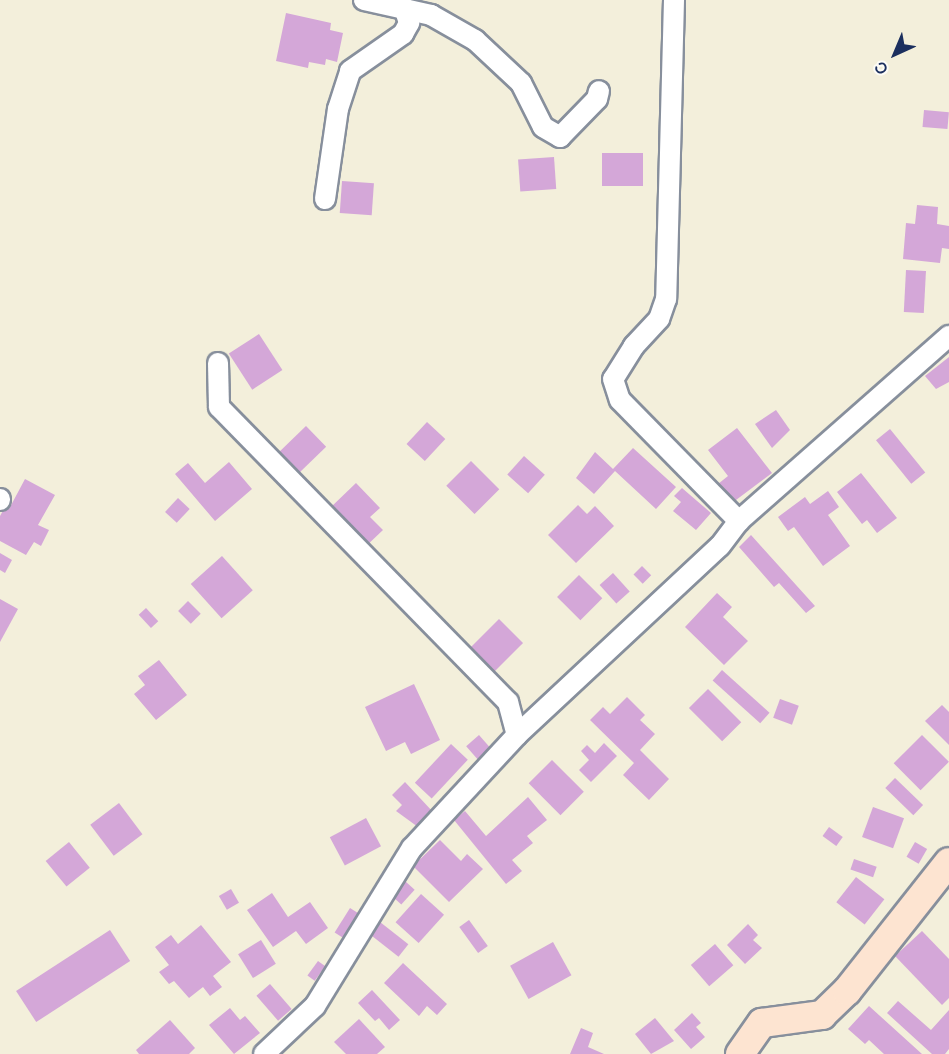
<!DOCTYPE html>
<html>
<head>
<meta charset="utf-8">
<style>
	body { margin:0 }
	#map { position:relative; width:949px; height:1054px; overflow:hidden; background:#f3efdb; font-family:"Balsamiq Sans",sans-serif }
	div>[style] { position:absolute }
	.building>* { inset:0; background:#d4a7d8; transform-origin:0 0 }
	.roads { filter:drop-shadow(2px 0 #878f9c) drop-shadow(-2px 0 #878f9c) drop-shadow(0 2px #878f9c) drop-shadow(0 -2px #878f9c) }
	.street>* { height:20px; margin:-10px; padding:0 10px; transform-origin:10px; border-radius:10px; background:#fff }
	.secondary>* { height:28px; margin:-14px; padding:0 14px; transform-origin:14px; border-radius:14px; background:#fde4d1 }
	span { translate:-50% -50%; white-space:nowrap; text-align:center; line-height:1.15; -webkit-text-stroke:6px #fdfcf7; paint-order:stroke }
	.north { position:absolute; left:865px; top:24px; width:60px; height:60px; -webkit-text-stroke:4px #fdfcf7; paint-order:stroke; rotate:224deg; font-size:16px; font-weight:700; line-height:24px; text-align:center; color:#1b2f5e }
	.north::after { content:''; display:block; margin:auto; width:21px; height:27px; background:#1b2f5e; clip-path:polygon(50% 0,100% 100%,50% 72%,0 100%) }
</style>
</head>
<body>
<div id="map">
	<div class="building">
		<div style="clip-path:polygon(286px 13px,331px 23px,330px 30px,343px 33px,337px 62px,326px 59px,325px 65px,309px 62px,308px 68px,276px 61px)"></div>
		<div style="left:924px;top:110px;width:25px;height:17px;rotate:5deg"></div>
		<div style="left:602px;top:153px;width:41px;height:33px"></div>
		<div style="left:554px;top:157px;width:32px;height:36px;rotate:86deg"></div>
		<div style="left:342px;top:181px;width:32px;height:32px;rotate:4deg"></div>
		<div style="clip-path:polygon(917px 205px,938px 207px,937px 224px,949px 226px,949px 249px,942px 248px,940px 263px,903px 259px,906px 223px,915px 224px)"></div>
		<div style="left:906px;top:270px;width:20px;height:42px;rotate:3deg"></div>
		<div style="left:259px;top:334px;width:43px;height:36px;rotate:57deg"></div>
		<div style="clip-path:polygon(949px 357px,949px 382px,936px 389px,925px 376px)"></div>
		<div style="clip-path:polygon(776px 410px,790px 430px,772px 448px,755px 424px)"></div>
		<div style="left:427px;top:422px;width:25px;height:30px;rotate:43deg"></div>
		<div style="left:306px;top:426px;width:29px;height:37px;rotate:46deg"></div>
		<div style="clip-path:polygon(737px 428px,772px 473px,732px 503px,718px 484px,728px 476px,708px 450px)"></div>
		<div style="left:890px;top:429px;width:56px;height:18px;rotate:51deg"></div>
		<div style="clip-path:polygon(633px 448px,676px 487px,656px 509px,615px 471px,594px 494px,576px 478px,595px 452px,613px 469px)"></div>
		<div style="left:524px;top:456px;width:28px;height:25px;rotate:42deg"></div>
		<div style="left:471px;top:461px;width:40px;height:35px;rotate:45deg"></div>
		<div style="clip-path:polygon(229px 462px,252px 489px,215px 521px,175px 474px,188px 463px,205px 483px)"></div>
		<div style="clip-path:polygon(861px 473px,897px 518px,877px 533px,867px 520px,862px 524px,837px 492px)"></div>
		<div style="clip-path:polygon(25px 479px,55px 495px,38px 525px,49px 530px,41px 546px,34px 542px,26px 555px,0 541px,0 516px,5px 507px,9px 509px)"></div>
		<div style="clip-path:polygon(356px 483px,380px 508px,370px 517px,383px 530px,363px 549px,330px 508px)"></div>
		<div style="clip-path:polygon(682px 488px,711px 513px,696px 530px,673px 511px,681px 502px,674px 496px)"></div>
		<div style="clip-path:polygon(828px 491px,839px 507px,828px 515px,850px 546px,823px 566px,794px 527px,788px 531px,778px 517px,805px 497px,810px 504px)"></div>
		<div style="left:178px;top:498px;width:16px;height:19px;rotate:43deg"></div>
		<div style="clip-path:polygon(578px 505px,587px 514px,595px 506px,614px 526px,576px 563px,548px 535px)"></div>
		<div style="clip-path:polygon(751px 535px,815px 606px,806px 613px,779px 583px,774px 587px,739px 547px)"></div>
		<div style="clip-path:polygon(0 553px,12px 560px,5px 573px,0 570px)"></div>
		<div style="left:222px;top:556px;width:46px;height:42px;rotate:48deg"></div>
		<div style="left:642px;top:566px;width:13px;height:12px;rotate:45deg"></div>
		<div style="left:613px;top:573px;width:25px;height:18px;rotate:48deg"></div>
		<div style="left:579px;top:575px;width:33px;height:31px;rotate:45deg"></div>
		<div style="clip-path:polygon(717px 593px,732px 607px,723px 617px,748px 641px,724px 665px,685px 627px)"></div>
		<div style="clip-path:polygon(0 599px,18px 609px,0 642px)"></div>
		<div style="left:188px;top:601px;width:18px;height:14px;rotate:45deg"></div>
		<div style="left:146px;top:608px;width:18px;height:10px;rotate:47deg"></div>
		<div style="left:499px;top:619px;width:34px;height:46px;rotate:45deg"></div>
		<div style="clip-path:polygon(159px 660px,187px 695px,156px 720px,134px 694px,145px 685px,138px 676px)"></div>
		<div style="left:722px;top:670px;width:64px;height:14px;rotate:42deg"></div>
		<div style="clip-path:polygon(414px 684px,440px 740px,411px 754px,405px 742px,386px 751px,365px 707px)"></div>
		<div style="left:708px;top:689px;width:47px;height:27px;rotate:45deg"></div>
		<div style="clip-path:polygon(627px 697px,645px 715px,640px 720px,655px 734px,640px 750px,669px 779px,649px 800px,623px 775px,634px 763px,590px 720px,603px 707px,610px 714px)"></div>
		<div style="left:780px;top:699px;width:20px;height:20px;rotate:20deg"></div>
		<div style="clip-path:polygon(942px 705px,949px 712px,949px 745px,925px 721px)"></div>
		<div style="left:479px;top:735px;width:20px;height:17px;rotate:49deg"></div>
		<div style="left:922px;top:735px;width:38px;height:40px;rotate:45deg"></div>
		<div style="clip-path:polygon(604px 743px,617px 756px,591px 782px,579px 770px,589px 760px,581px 751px,587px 745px,595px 753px)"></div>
		<div style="left:451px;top:744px;width:23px;height:53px;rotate:43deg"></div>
		<div style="left:552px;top:760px;width:45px;height:33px;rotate:45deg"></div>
		<div style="left:895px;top:778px;width:39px;height:14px;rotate:44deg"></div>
		<div style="clip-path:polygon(405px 782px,433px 812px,418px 827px,396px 811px,402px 805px,392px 795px)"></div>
		<div style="clip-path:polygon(528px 797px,547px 820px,527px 836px,533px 843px,512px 860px,522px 871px,506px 884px,454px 820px,465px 811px,486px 836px)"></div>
		<div style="left:119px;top:803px;width:39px;height:36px;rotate:53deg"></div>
		<div style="left:873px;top:807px;width:33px;height:32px;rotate:20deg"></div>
		<div style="left:366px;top:818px;width:32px;height:41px;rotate:62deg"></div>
		<div style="left:829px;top:827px;width:17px;height:11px;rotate:36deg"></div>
		<div style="clip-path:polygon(440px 840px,461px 861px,467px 854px,483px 869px,449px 902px,413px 866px)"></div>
		<div style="left:69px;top:842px;width:33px;height:30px;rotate:51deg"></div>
		<div style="left:915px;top:842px;width:14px;height:17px;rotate:30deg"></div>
		<div style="left:854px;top:859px;width:24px;height:11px;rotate:19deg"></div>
		<div style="left:856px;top:877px;width:36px;height:32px;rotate:38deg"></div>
		<div style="left:405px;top:881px;width:13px;height:20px;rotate:42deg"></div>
		<div style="left:231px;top:889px;width:16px;height:14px;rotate:60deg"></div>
		<div style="clip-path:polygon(272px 893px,288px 917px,310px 902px,328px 928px,306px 944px,296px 931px,273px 947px,247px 910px)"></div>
		<div style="left:421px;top:894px;width:31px;height:38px;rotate:42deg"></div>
		<div style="left:350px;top:908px;width:13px;height:29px;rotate:32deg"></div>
		<div style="left:469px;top:920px;width:32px;height:12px;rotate:54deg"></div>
		<div style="left:380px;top:922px;width:36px;height:16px;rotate:38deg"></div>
		<div style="clip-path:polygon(748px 924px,758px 935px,753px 940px,762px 948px,745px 964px,727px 945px)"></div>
		<div style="clip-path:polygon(201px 925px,231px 962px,213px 976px,222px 987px,210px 996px,203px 987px,189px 998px,174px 981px,169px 984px,159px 972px,169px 965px,155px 947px,171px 935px,178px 944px)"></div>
		<div style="left:110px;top:930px;width:37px;height:112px;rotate:57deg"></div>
		<div style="clip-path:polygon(922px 931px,949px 959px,949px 998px,942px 1005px,895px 956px)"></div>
		<div style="left:261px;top:940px;width:28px;height:27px;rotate:58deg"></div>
		<div style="left:553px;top:942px;width:38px;height:49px;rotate:61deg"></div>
		<div style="left:715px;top:944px;width:28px;height:32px;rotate:49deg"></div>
		<div style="left:318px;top:961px;width:9px;height:18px;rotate:36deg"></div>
		<div style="clip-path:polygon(403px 963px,447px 1004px,437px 1015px,427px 1006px,419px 1016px,384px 983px)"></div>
		<div style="left:270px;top:984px;width:33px;height:18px;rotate:49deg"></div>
		<div style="clip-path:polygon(372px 990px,400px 1020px,389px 1030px,379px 1018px,375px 1021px,358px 1003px)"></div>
		<div style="clip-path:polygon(898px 1001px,931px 1030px,949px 1010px,949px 1049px,945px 1054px,932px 1054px,887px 1013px)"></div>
		<div style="clip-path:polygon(869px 1006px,922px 1054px,884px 1054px,869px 1040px,865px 1044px,848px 1029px)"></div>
		<div style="clip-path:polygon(230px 1008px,240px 1020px,245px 1016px,260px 1033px,234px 1054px,209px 1025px)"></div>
		<div style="clip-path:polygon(692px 1013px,701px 1023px,696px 1027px,705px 1037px,691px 1049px,674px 1030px)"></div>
		<div style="clip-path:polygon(655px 1018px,674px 1041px,651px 1054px,635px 1034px)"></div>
		<div style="clip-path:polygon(359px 1019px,385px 1047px,377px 1054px,346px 1054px,334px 1042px)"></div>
		<div style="clip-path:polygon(170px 1020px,195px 1048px,189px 1054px,139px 1054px,136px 1050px)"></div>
		<div style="clip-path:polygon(581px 1028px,593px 1033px,588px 1047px,604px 1054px,570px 1054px)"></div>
	</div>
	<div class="roads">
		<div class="street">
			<div style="left:364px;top:0;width:69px;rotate:12.6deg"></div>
			<div style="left:431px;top:15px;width:51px;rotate:29.6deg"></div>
			<div style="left:475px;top:40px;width:63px;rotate:43.1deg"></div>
			<div style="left:521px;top:83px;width:49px;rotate:63.4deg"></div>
			<div style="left:543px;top:127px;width:20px;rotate:30deg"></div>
			<div style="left:560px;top:137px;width:53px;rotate:-45.8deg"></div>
			<div style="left:597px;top:99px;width:8px;rotate:-76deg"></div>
			<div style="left:674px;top:0;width:299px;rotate:91.5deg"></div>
			<div style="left:666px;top:299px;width:21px;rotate:109deg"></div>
			<div style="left:659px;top:319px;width:37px;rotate:133deg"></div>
			<div style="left:634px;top:346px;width:39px;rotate:122deg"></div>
			<div style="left:613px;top:379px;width:22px;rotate:72deg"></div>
			<div style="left:620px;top:400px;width:170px;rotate:45.5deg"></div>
			<div style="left:325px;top:199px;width:91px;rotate:-81.8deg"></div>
			<div style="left:338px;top:109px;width:40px;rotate:-72deg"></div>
			<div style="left:350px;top:71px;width:65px;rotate:-34.9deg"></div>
			<div style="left:403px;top:34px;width:13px;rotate:-61deg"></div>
			<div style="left:409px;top:23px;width:16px;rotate:-108deg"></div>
			<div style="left:218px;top:363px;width:44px;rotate:88.7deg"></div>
			<div style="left:219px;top:407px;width:413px;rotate:45.6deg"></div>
			<div style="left:508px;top:702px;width:34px;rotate:75deg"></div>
			<div style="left:0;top:500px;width:1px;rotate:-90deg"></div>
			<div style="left:264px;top:1054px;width:70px;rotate:-43.3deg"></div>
			<div style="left:315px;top:1006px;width:185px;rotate:-58.5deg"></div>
			<div style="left:412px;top:848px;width:154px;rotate:-47.1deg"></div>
			<div style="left:517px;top:735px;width:277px;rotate:-43deg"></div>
			<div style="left:720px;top:546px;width:31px;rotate:-53deg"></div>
			<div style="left:739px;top:521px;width:280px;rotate:-41.4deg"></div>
		</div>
		<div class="secondary">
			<div style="left:740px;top:1054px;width:38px;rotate:-55deg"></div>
			<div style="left:762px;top:1023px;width:61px;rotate:-7.6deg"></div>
			<div style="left:822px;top:1015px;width:35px;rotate:-44deg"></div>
			<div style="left:847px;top:991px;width:164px;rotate:-51.7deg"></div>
		</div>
	</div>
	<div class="north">С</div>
</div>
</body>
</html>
